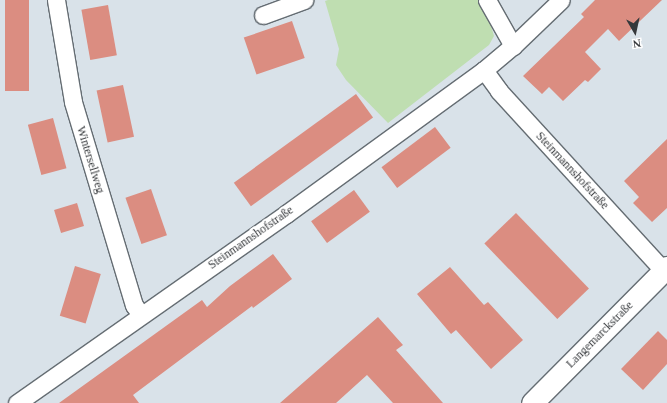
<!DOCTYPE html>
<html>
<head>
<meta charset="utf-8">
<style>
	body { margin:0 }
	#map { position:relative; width:667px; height:403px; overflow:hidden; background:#d9e2e9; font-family:Georgia,serif }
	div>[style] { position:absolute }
	.green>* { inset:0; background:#bfdeb1 }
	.building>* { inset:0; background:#db8d81; transform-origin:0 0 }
	.roads { filter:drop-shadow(1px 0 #656d73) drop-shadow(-1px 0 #656d73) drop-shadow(0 1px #656d73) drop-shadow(0 -1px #656d73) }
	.minor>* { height:17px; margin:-8.5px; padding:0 8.5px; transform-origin:8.5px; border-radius:8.5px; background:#fff }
	.tertiary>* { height:21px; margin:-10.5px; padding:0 10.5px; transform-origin:10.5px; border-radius:10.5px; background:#fff }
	span { translate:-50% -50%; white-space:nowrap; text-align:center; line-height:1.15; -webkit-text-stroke:4px #fff; paint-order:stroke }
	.street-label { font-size:12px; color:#35383b }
	.north { position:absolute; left:615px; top:12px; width:40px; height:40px; -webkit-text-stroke:3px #fff; paint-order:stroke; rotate:171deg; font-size:11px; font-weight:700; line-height:16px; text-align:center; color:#35383b }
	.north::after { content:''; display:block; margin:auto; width:14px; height:18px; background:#35383b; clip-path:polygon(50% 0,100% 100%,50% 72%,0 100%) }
</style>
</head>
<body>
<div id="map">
	<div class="green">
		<div style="clip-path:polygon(328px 0,479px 0,488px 15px,494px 36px,489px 45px,388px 123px,346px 80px,336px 65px,339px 49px,325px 1px)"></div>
	</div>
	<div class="building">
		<div style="left:5px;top:0;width:24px;height:91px"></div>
		<div style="clip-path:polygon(595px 0,662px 0,619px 41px,608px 29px,585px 52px,601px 69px,588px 82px,585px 80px,563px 101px,549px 87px,542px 94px,523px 76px,584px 17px,581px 14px)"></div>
		<div style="left:108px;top:5px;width:51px;height:27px;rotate:80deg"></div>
		<div style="left:292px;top:21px;width:39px;height:51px;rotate:71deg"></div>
		<div style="left:123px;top:85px;width:53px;height:27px;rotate:78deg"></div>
		<div style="left:356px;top:94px;width:29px;height:151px;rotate:54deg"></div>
		<div style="left:53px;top:118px;width:52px;height:26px;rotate:75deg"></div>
		<div style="left:435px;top:127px;width:26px;height:67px;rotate:53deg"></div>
		<div style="clip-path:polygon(667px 139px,667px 208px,652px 222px,633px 203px,639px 197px,624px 181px)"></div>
		<div style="left:151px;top:189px;width:49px;height:27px;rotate:71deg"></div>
		<div style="left:354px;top:190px;width:27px;height:53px;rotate:54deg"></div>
		<div style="left:77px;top:203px;width:24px;height:24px;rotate:73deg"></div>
		<div style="left:516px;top:213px;width:105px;height:44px;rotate:46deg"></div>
		<div style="clip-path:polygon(273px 254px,292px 279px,253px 308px,252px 306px,133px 395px,139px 403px,59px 403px,202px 300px,207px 307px,230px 286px)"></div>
		<div style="left:75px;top:266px;width:27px;height:52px;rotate:17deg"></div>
		<div style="clip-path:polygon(450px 267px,484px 305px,488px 302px,523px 340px,491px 369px,456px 330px,451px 334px,417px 294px)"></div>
		<div style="clip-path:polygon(378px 317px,403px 345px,396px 350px,443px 403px,393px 403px,367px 375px,336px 403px,280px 403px)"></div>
		<div style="clip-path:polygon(658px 331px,667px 340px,667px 364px,643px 390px,621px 369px)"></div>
	</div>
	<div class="roads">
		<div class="minor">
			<div style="left:56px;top:0;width:103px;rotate:80.5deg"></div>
			<div style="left:73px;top:102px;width:212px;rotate:73.3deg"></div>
			<div style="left:134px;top:305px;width:12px;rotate:55deg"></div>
			<div style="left:487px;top:0;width:53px;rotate:60.5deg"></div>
			<div style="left:263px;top:15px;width:44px;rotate:-20.1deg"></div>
			<div style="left:484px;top:70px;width:26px;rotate:54deg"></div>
			<div style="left:499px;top:91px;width:243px;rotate:47.5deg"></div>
			<div style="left:17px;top:403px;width:329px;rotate:-35.1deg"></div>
			<div style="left:286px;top:214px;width:245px;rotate:-36deg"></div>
			<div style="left:484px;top:70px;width:38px;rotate:-40deg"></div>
			<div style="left:513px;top:46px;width:66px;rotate:-43.8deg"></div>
		</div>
		<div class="tertiary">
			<div style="left:532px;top:403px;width:192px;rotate:-45.2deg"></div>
		</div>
	</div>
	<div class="street-label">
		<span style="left:90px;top:160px;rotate:73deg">Wintersellweg</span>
		<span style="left:572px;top:171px;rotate:47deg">Steinmannshofstraße</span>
		<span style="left:251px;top:238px;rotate:-35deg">Steinmannshofstraße</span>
		<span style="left:600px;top:335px;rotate:-45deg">Langemarckstraße</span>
	</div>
	<div class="north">N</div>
</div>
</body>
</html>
